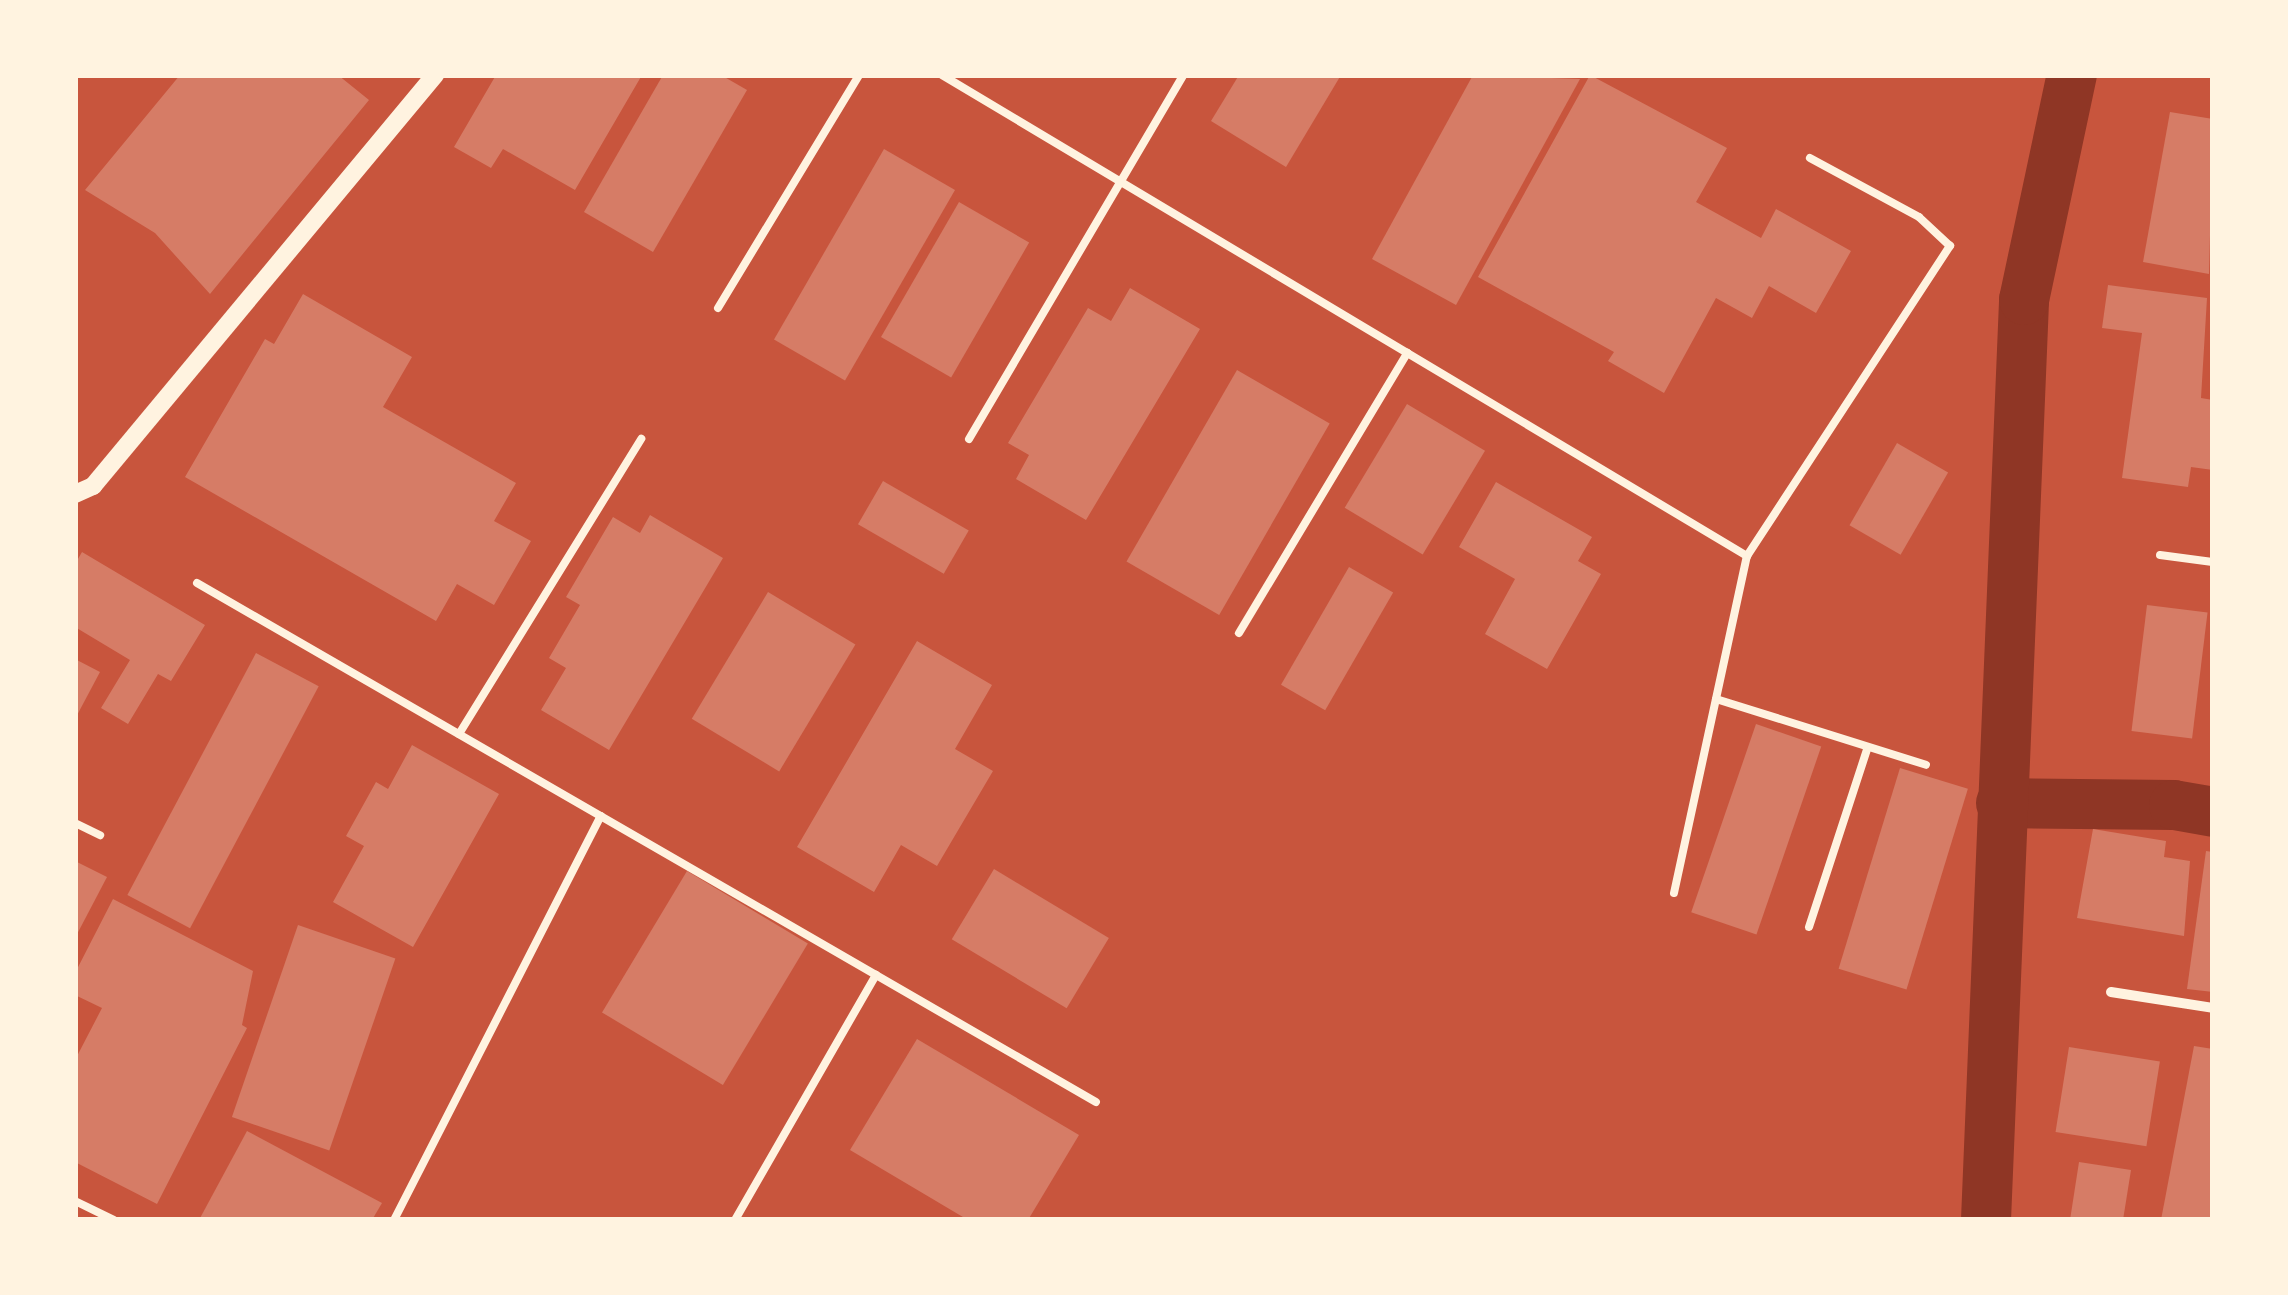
<!DOCTYPE html>
<html>
<head>
<meta charset="utf-8">
<style>
	body { margin:0 }
	#map { position:relative; width:2288px; height:1295px; overflow:hidden; background:#c8553d; font-family:Figtree,sans-serif }
	div>[style] { position:absolute }
	.canal>* { height:50px; margin:-25px; padding:0 25px; transform-origin:25px; border-radius:25px; background:#8f3625 }
	.building>* { inset:0; background:#d67c66; transform-origin:0 0 }
	.service>* { height:8px; margin:-4px; padding:0 4px; transform-origin:4px; border-radius:4px; background:#fff3e0 }
	.minor>* { height:10px; margin:-5px; padding:0 5px; transform-origin:5px; border-radius:5px; background:#fff3e0 }
	.tertiary>* { height:18px; margin:-9px; padding:0 9px; transform-origin:9px; border-radius:9px; background:#fff3e0 }
	span { translate:-50% -50%; white-space:nowrap; text-align:center; line-height:1.15; -webkit-text-stroke:10px #fff3e0; paint-order:stroke }
	.frame { position:absolute; inset:0; border:78px solid #fff3e0; pointer-events:none }
</style>
</head>
<body>
<div id="map">
	<div class="canal">
		<div style="left:2001px;top:803px;width:173px;rotate:0.7deg"></div>
		<div style="left:2174px;top:805px;width:40px;rotate:10deg"></div>
		<div style="left:1986px;top:1220px;width:921px;rotate:-87.63deg"></div>
		<div style="left:2024px;top:300px;width:230px;rotate:-78deg"></div>
	</div>
	<div class="building">
		<div style="clip-path:polygon(180px 75px,338px 75px,369px 100px,210px 294px,155px 233px,85px 190px)"></div>
		<div style="clip-path:polygon(496px 75px,642px 75px,575px 190px,503px 149px,491px 168px,454px 147px)"></div>
		<div style="clip-path:polygon(663px 75px,721px 75px,747px 90px,653px 252px,584px 212px)"></div>
		<div style="clip-path:polygon(1239px 75px,1341px 75px,1286px 167px,1211px 121px)"></div>
		<div style="clip-path:polygon(1473px 75px,1580px 79px,1456px 305px,1372px 259px)"></div>
		<div style="clip-path:polygon(1590px 75px,1727px 148px,1696px 202px,1761px 238px,1776px 209px,1851px 251px,1816px 313px,1769px 286px,1752px 318px,1716px 298px,1664px 393px,1608px 361px,1614px 352px,1478px 277px)"></div>
		<div style="clip-path:polygon(2170px 112px,2213px 119px,2209px 274px,2143px 262px)"></div>
		<div style="left:884px;top:149px;width:82px;height:220px;rotate:30deg"></div>
		<div style="left:959px;top:202px;width:81px;height:156px;rotate:30deg"></div>
		<div style="clip-path:polygon(2108px 285px,2207px 298px,2201px 398px,2213px 400px,2213px 470px,2191px 467px,2188px 487px,2122px 478px,2142px 333px,2102px 328px)"></div>
		<div style="clip-path:polygon(1130px 288px,1200px 329px,1086px 520px,1016px 479px,1029px 455px,1008px 443px,1088px 308px,1111px 321px)"></div>
		<div style="clip-path:polygon(303px 294px,412px 357px,383px 407px,516px 483px,494px 521px,531px 541px,494px 605px,457px 584px,436px 621px,185px 477px,265px 339px,274px 344px)"></div>
		<div style="left:1237px;top:370px;width:107px;height:221px;rotate:30deg"></div>
		<div style="left:1407px;top:404px;width:91px;height:121px;rotate:31deg"></div>
		<div style="left:1897px;top:443px;width:59px;height:95px;rotate:30deg"></div>
		<div style="left:883px;top:481px;width:99px;height:50px;rotate:30deg"></div>
		<div style="clip-path:polygon(1496px 482px,1592px 537px,1578px 561px,1601px 574px,1547px 669px,1485px 634px,1515px 579px,1459px 547px)"></div>
		<div style="clip-path:polygon(650px 515px,723px 558px,609px 750px,541px 710px,566px 668px,549px 658px,580px 605px,566px 597px,613px 517px,640px 533px)"></div>
		<div style="clip-path:polygon(82px 552px,205px 625px,171px 681px,158px 674px,128px 724px,101px 708px,130px 660px,75px 627px,75px 564px)"></div>
		<div style="left:1349px;top:567px;width:51px;height:136px;rotate:30deg"></div>
		<div style="left:768px;top:592px;width:102px;height:148px;rotate:31deg"></div>
		<div style="left:2147px;top:605px;width:61px;height:127px;rotate:7deg"></div>
		<div style="clip-path:polygon(917px 641px,992px 685px,955px 749px,993px 771px,937px 866px,901px 845px,874px 892px,797px 847px)"></div>
		<div style="left:256px;top:653px;width:71px;height:274px;rotate:28deg"></div>
		<div style="clip-path:polygon(75px 659px,100px 672px,75px 719px)"></div>
		<div style="left:1756px;top:724px;width:69px;height:199px;rotate:19deg"></div>
		<div style="clip-path:polygon(412px 745px,499px 794px,413px 947px,333px 902px,364px 846px,346px 836px,376px 782px,388px 789px)"></div>
		<div style="left:1900px;top:768px;width:71px;height:210px;rotate:17deg"></div>
		<div style="clip-path:polygon(2093px 829px,2166px 841px,2164px 857px,2190px 861px,2184px 936px,2077px 918px)"></div>
		<div style="clip-path:polygon(2206px 851px,2213px 852px,2213px 992px,2187px 989px)"></div>
		<div style="clip-path:polygon(75px 861px,107px 877px,75px 938px)"></div>
		<div style="left:994px;top:869px;width:134px;height:82px;rotate:31deg"></div>
		<div style="left:687px;top:871px;width:141px;height:165px;rotate:31deg"></div>
		<div style="clip-path:polygon(113px 899px,253px 971px,242px 1025px,247px 1028px,157px 1204px,75px 1162px,75px 1060px,102px 1008px,75px 995px,75px 973px)"></div>
		<div style="left:298px;top:925px;width:103px;height:203px;rotate:19deg"></div>
		<div style="clip-path:polygon(917px 1039px,1079px 1135px,1028px 1220px,968px 1220px,850px 1150px)"></div>
		<div style="clip-path:polygon(2194px 1046px,2213px 1049px,2213px 1220px,2161px 1220px)"></div>
		<div style="left:2069px;top:1047px;width:92px;height:86px;rotate:9deg"></div>
		<div style="clip-path:polygon(247px 1131px,382px 1203px,372px 1220px,199px 1220px)"></div>
		<div style="clip-path:polygon(2079px 1162px,2131px 1170px,2123px 1220px,2070px 1220px)"></div>
	</div>
	<div class="service">
		<div style="left:942px;top:75px;width:938px;rotate:30.86deg"></div>
		<div style="left:718px;top:308px;width:272px;rotate:-58.8deg"></div>
		<div style="left:969px;top:439px;width:422px;rotate:-59.5deg"></div>
		<div style="left:2160px;top:555px;width:53px;rotate:7.5deg"></div>
		<div style="left:197px;top:583px;width:1038px;rotate:30deg"></div>
		<div style="left:1239px;top:633px;width:327px;rotate:-59deg"></div>
		<div style="left:1716px;top:699px;width:220px;rotate:17.4deg"></div>
		<div style="left:459px;top:734px;width:347px;rotate:-58.3deg"></div>
		<div style="left:75px;top:823px;width:28px;rotate:26deg"></div>
		<div style="left:1674px;top:893px;width:345px;rotate:-77.8deg"></div>
		<div style="left:1747px;top:556px;width:371px;rotate:-56.8deg"></div>
		<div style="left:1950px;top:246px;width:42px;rotate:-136.9deg"></div>
		<div style="left:1919px;top:217px;width:124px;rotate:-151.6deg"></div>
		<div style="left:1809px;top:927px;width:189px;rotate:-71.9deg"></div>
		<div style="left:75px;top:1201px;width:43px;rotate:26deg"></div>
		<div style="left:394px;top:1220px;width:454px;rotate:-62.9deg"></div>
		<div style="left:735px;top:1220px;width:283px;rotate:-60.1deg"></div>
	</div>
	<div class="minor">
		<div style="left:2111px;top:992px;width:103px;rotate:8.9deg"></div>
	</div>
	<div class="tertiary">
		<div style="left:75px;top:494px;width:20px;rotate:-24deg"></div>
		<div style="left:93px;top:486px;width:535px;rotate:-50.24deg"></div>
	</div>
	<div class="frame"></div>
</div>
</body>
</html>
